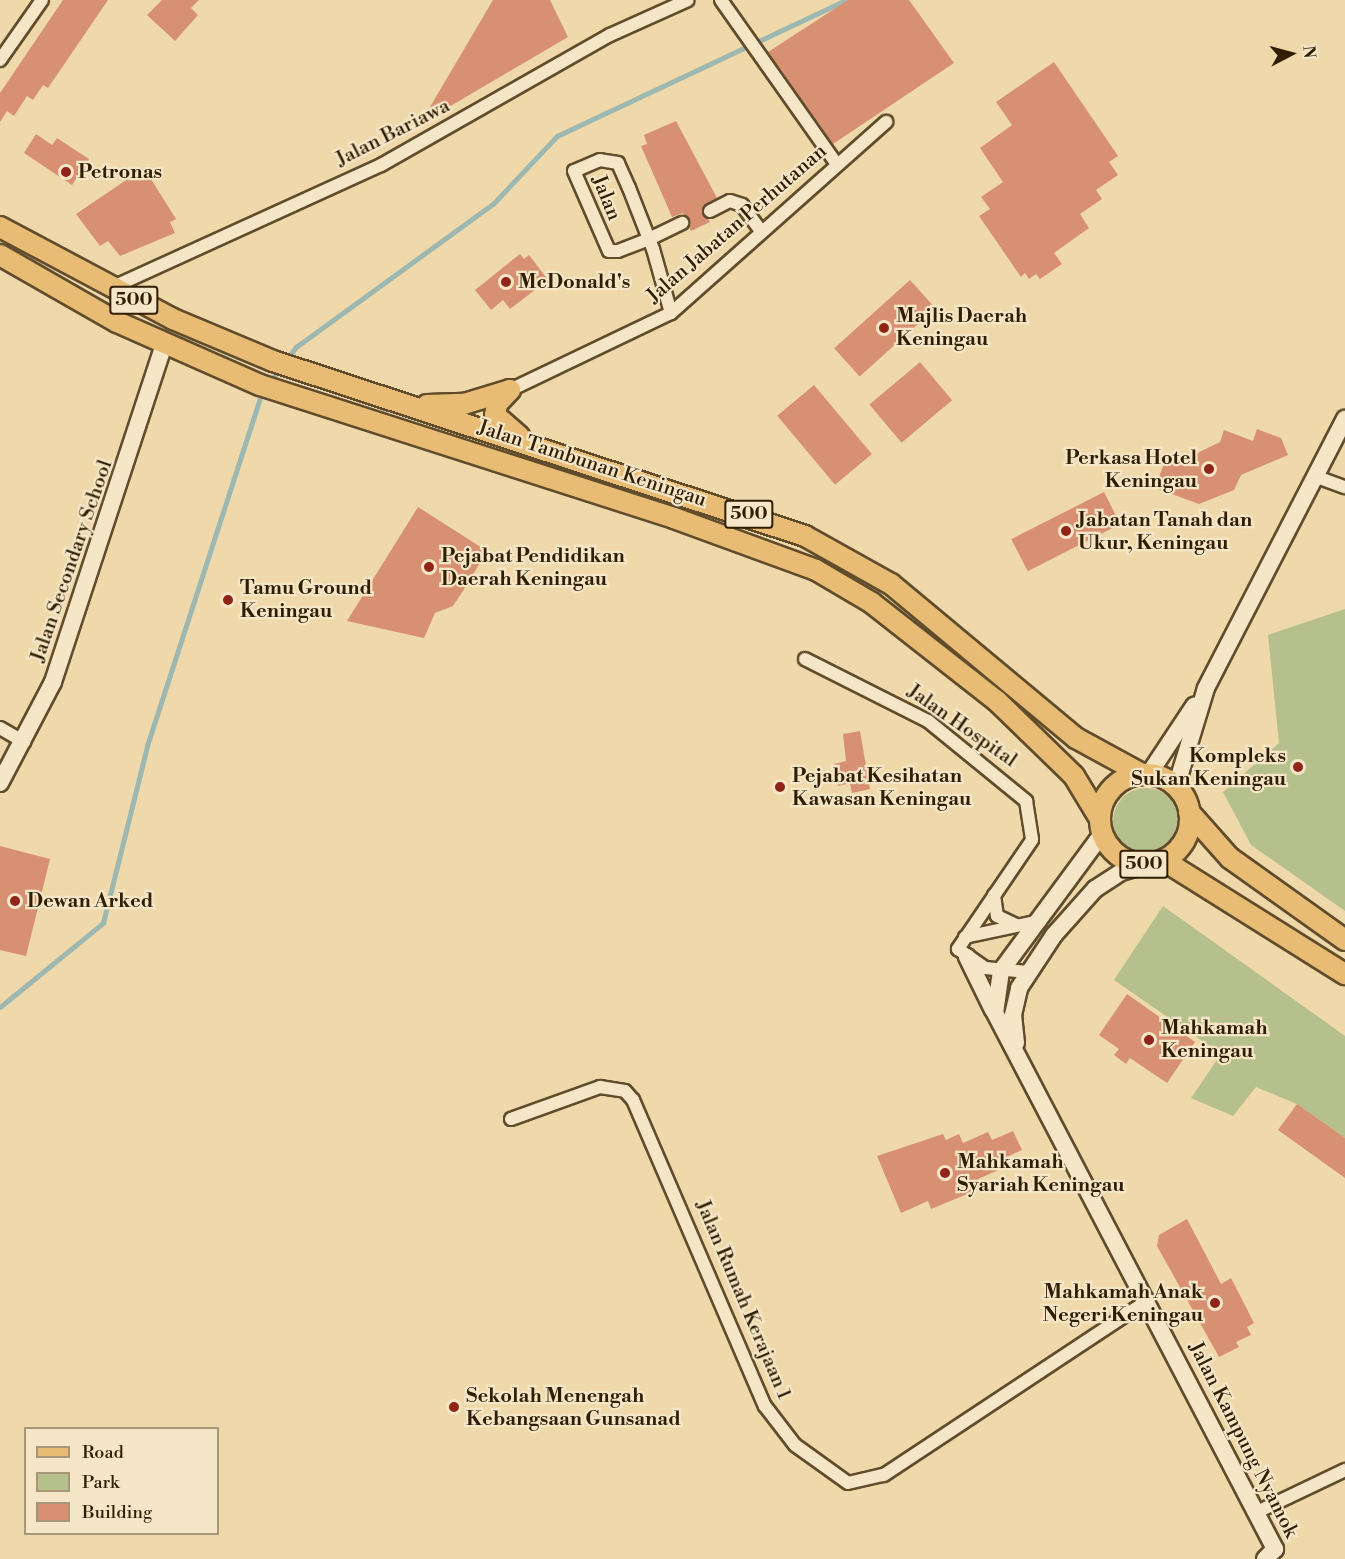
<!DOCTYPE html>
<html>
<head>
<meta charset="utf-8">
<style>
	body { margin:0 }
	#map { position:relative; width:1345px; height:1559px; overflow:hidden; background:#efd8aa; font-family:"Libre Bodoni",serif }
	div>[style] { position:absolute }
	.green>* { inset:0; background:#b5c08c }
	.round { border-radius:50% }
	.stream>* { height:4.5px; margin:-2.25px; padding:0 2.25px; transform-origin:2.25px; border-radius:2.25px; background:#9cb8b1 }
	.building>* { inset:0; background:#d89073; transform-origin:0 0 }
	.roads { filter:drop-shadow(2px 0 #604c2b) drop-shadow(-2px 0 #604c2b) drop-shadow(0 2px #604c2b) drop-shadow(0 -2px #604c2b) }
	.street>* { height:12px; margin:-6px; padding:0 6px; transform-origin:6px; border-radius:6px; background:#f5e6c8 }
	.secondary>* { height:16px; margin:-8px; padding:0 8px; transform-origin:8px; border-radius:8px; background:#f5e6c8 }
	.primary>* { height:20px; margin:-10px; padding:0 10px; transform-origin:10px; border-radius:10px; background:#e8bc75 }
	.primary>.ring { margin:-10px; padding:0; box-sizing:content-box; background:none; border:20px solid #e8bc75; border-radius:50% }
	.dots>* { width:16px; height:16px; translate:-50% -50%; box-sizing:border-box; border:3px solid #f5e6c8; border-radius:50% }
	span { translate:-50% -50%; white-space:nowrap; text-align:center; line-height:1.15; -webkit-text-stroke:4.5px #f5e6c8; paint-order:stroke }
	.shield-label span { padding:2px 4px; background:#f5e6c8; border:2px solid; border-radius:4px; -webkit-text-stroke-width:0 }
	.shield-label { font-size:18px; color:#311e01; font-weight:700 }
	.street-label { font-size:20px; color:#311e01 }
	.poi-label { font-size:20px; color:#311e01; font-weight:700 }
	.left { translate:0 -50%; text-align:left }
	.right { translate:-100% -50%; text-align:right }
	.legend { position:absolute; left:24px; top:1427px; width:195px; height:108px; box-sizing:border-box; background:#f5e6c8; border:2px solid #a79678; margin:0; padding:8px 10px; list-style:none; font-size:18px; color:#311e01 }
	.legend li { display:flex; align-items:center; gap:12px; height:30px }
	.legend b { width:30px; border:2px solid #a79678 }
	.north { position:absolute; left:1261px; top:24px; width:60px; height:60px; -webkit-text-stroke:4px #f5e6c8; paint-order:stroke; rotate:84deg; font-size:16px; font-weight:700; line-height:24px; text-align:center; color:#311e01 }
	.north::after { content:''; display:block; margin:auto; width:21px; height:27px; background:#311e01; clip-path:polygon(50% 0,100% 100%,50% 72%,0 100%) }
</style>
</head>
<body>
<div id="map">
	<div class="green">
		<div style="clip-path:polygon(1345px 609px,1345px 911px,1251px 845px,1223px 792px,1279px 743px,1268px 635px)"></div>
		<div class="round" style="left:1113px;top:788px;width:66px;height:66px"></div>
		<div style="clip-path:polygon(1163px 906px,1345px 1036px,1345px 1138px,1297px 1104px,1256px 1087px,1233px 1116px,1191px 1098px,1221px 1054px,1114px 980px)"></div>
	</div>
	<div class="stream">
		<div style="left:287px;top:359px;width:15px;rotate:-53deg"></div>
		<div style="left:296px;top:347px;width:243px;rotate:-36deg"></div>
		<div style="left:493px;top:204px;width:93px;rotate:-46.7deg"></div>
		<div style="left:557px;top:136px;width:319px;rotate:-25.2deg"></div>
		<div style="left:269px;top:383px;width:18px;rotate:-52deg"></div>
		<div style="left:0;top:1007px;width:133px;rotate:-39.2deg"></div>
		<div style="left:103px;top:923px;width:182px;rotate:-76deg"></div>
		<div style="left:147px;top:746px;width:371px;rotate:-72deg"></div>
	</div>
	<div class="building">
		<div style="clip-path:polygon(63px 0,108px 0,48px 88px,43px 85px,33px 100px,27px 96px,14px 116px,7px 111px,0 122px,0 93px)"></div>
		<div style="clip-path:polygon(162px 0,199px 0,191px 8px,198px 15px,175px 41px,147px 15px)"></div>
		<div style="clip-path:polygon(493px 0,550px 0,568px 37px,437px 114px,430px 107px)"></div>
		<div style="clip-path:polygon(848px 0,909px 0,954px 63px,833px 144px,768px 52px)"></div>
		<div style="clip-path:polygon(1054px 62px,1118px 156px,1109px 162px,1118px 175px,1096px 190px,1102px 199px,1080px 214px,1089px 228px,1054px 253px,1062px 264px,1040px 279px,1036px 274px,1029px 279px,1025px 273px,1021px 277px,979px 216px,990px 209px,981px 197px,1003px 182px,980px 148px,1012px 125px,996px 102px)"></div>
		<div style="clip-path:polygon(676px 121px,717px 198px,702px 206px,710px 222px,691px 231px,683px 213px,672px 217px,641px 146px,647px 144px,644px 135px)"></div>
		<div style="clip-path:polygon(36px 134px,52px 145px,57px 138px,89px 159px,72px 185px,24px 153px)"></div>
		<div style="clip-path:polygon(144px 168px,176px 219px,170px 222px,175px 233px,120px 256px,108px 241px,100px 246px,76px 214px)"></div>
		<div style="clip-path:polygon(520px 254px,524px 259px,529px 255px,548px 280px,510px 309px,503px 300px,491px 310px,475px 290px)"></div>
		<div style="left:910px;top:280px;width:38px;height:102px;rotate:48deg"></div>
		<div style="left:920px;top:362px;width:50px;height:66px;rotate:50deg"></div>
		<div style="left:814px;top:385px;width:90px;height:48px;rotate:50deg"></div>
		<div style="clip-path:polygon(1257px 429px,1281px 438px,1288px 455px,1241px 475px,1234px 490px,1199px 504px,1155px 488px,1166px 458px,1177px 463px,1220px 442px,1224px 430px,1253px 441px)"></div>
		<div style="left:1104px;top:492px;width:36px;height:104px;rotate:63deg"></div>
		<div style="clip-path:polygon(418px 507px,487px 551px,468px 583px,453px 606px,435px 613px,424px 638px,347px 621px)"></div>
		<div style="clip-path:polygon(860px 731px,870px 789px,852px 793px,850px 783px,838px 786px,834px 764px,846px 761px,843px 734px)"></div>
		<div style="clip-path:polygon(0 846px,50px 859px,26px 956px,0 950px)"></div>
		<div style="clip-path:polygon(1127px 994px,1195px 1042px,1167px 1083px,1130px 1058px,1126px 1064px,1114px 1055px,1119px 1049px,1099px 1035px)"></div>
		<div style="clip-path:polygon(1297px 1104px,1345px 1138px,1345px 1178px,1278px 1130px)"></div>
		<div style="clip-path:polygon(1013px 1131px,1022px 1150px,1000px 1160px,1003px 1168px,978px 1179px,982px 1188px,931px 1209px,928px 1201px,901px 1213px,877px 1156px,943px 1134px,946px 1140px,959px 1134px,963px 1143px,988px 1132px,992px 1140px)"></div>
		<div style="clip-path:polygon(1187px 1219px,1221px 1284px,1231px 1278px,1254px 1323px,1247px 1327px,1251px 1335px,1236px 1342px,1239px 1347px,1219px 1357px,1157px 1246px,1159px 1235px)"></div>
	</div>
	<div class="roads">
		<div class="street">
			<div style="left:721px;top:0;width:199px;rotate:54.8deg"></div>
			<div style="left:0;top:60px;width:73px;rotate:-55deg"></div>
			<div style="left:710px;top:211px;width:22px;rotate:-27deg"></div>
			<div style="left:730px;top:201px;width:13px;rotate:18deg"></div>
			<div style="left:742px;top:205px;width:32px;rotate:54deg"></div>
			<div style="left:111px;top:288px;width:297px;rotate:-24.5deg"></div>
			<div style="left:381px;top:165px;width:263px;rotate:-29.6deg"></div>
			<div style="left:610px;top:35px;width:85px;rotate:-24.2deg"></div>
			<div style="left:671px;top:313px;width:66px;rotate:-105.7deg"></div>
			<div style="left:653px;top:249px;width:11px;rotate:-112deg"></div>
			<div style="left:649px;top:239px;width:55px;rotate:-111.4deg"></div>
			<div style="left:629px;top:188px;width:27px;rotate:-114deg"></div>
			<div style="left:618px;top:163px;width:18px;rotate:-171deg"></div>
			<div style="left:600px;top:160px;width:28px;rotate:157deg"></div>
			<div style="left:574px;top:171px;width:87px;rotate:66.4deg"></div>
			<div style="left:609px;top:251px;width:9px"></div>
			<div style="left:618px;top:251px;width:33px;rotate:-21deg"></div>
			<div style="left:649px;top:239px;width:37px;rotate:-26deg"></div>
			<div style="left:510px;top:390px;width:178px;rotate:-25.6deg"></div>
			<div style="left:671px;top:313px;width:288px;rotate:-41.6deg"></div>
			<div style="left:1314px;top:476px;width:33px;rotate:20deg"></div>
			<div style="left:805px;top:659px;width:138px;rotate:26.8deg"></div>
			<div style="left:928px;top:721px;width:127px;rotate:39.2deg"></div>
			<div style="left:1026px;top:801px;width:39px;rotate:81deg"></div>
			<div style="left:1032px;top:840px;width:132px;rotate:124.2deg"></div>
			<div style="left:958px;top:949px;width:33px;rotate:35deg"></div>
			<div style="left:985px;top:968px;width:43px;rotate:5.3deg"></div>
			<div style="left:0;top:728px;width:28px;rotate:30deg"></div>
			<div style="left:994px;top:895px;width:21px;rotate:82deg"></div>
			<div style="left:997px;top:916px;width:21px;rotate:25deg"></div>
			<div style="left:965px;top:937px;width:77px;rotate:-12deg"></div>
			<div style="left:511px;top:1119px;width:95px;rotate:-19.8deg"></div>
			<div style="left:600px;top:1087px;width:25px;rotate:9deg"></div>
			<div style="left:625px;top:1091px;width:12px;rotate:48deg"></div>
			<div style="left:633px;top:1100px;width:333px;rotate:66.7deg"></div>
			<div style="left:765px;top:1406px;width:49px;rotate:52.4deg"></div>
			<div style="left:795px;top:1445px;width:65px;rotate:35.6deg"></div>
			<div style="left:848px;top:1483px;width:37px;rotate:-13deg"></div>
			<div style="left:884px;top:1475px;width:317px;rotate:-33.5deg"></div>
			<div style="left:1257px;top:1512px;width:98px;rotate:-25.5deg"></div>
		</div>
		<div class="secondary">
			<div style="left:1149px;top:774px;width:82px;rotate:-56.5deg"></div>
			<div style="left:0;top:783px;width:114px;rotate:-62.3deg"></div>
			<div style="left:53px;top:682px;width:355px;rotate:-71.8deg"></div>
			<div style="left:1176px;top:787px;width:103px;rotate:-73.1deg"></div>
			<div style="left:1206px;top:688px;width:303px;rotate:-62.7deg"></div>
			<div style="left:1102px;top:834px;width:170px;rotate:126.4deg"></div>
			<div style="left:1001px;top:971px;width:42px;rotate:98.1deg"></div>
			<div style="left:995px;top:1013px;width:605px;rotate:62.42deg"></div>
			<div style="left:1275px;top:1549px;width:14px;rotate:135deg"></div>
			<div style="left:967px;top:957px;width:59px;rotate:63.9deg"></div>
			<div style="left:1016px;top:1043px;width:28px;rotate:-96deg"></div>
			<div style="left:1013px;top:1015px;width:28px;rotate:-77deg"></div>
			<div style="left:1019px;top:988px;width:64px;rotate:-56.6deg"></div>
			<div style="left:1054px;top:935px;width:62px;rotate:-48.3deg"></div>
			<div style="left:1095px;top:889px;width:31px;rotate:-33deg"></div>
			<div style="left:1121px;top:872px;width:29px;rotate:-16deg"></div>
		</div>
		<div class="primary">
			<div style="left:0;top:227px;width:196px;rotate:28deg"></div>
			<div style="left:173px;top:319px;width:108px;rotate:22.8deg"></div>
			<div style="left:273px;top:361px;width:560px;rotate:18.21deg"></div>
			<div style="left:805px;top:536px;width:98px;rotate:29.2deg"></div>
			<div style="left:891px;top:584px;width:241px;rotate:39.8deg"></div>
			<div style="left:1076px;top:738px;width:75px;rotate:28.6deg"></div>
			<div style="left:0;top:255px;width:135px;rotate:29.8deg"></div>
			<div style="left:117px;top:322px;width:156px;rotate:23.8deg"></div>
			<div style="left:260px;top:385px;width:435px;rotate:17.8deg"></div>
			<div style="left:674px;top:518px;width:151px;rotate:20.1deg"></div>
			<div style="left:816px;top:570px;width:65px;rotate:30.5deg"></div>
			<div style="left:872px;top:603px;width:159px;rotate:38.1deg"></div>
			<div style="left:997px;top:701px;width:107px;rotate:44.2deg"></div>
			<div style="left:1074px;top:776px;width:50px;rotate:58.8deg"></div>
			<div style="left:510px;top:390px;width:19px;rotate:133deg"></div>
			<div style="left:497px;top:404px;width:11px;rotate:100deg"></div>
			<div style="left:495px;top:415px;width:32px;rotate:41deg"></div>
			<div style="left:427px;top:405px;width:37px;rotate:-2deg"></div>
			<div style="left:464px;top:404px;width:48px;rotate:-16.9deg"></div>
			<div class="ring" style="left:1100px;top:774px;width:70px;height:70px"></div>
			<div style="left:1189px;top:812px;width:62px;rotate:48.3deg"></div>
			<div style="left:1230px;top:858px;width:141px;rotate:35.5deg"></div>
			<div style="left:1163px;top:860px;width:215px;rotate:32.1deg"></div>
		</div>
	</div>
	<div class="dots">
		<div style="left:66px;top:172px;background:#8f2418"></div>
		<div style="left:506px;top:282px;background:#8f2418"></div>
		<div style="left:884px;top:328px;background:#8f2418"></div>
		<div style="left:1209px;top:469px;background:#8f2418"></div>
		<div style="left:1066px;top:531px;background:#8f2418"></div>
		<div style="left:429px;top:567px;background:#8f2418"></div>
		<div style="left:228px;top:600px;background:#8f2418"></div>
		<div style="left:1298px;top:767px;background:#8f2418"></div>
		<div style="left:780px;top:787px;background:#8f2418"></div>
		<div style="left:15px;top:901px;background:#8f2418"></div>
		<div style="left:1149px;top:1040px;background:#8f2418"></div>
		<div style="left:945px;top:1173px;background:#8f2418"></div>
		<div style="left:1215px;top:1303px;background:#8f2418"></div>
		<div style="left:454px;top:1407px;background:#8f2418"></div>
	</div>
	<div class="shield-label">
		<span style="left:134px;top:300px">500</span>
		<span style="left:749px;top:514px">500</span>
		<span style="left:1144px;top:864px">500</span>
	</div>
	<div class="street-label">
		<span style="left:393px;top:133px;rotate:-27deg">Jalan Bariawa</span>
		<span style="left:606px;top:198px;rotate:68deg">Jalan</span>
		<span style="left:737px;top:224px;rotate:-41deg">Jalan Jabatan Perhutanan</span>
		<span style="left:592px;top:464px;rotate:18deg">Jalan Tambunan Keningau</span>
		<span style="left:72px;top:561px;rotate:-71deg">Jalan Secondary School</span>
		<span style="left:962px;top:726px;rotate:35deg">Jalan Hospital</span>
		<span style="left:743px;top:1300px;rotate:67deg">Jalan Rumah Kerajaan 1</span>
		<span style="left:1243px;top:1440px;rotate:63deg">Jalan Kampung Nyamok</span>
	</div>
	<div class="poi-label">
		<span class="left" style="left:78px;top:172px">Petronas</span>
		<span class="left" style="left:518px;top:282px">McDonald's</span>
		<span class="left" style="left:896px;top:328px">Majlis Daerah<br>Keningau</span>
		<span class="right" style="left:1197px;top:470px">Perkasa Hotel<br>Keningau</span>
		<span class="left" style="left:1078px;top:532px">Jabatan Tanah dan<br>Ukur, Keningau</span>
		<span class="left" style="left:441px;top:568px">Pejabat Pendidikan<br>Daerah Keningau</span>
		<span class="left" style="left:240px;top:600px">Tamu Ground<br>Keningau</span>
		<span class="right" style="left:1286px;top:768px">Kompleks<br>Sukan Keningau</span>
		<span class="left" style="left:792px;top:788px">Pejabat Kesihatan<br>Kawasan Keningau</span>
		<span class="left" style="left:27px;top:901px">Dewan Arked</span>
		<span class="left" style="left:1161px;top:1040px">Mahkamah<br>Keningau</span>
		<span class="left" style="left:957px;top:1174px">Mahkamah<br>Syariah Keningau</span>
		<span class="right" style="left:1203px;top:1304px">Mahkamah Anak<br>Negeri Keningau</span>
		<span class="left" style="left:466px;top:1408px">Sekolah Menengah<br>Kebangsaan Gunsanad</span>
	</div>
	<ul class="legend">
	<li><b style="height:8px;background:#e8bc75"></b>Road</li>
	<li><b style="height:16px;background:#b5c08c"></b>Park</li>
	<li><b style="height:16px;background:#d89073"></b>Building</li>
	</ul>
	<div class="north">N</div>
</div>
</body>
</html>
